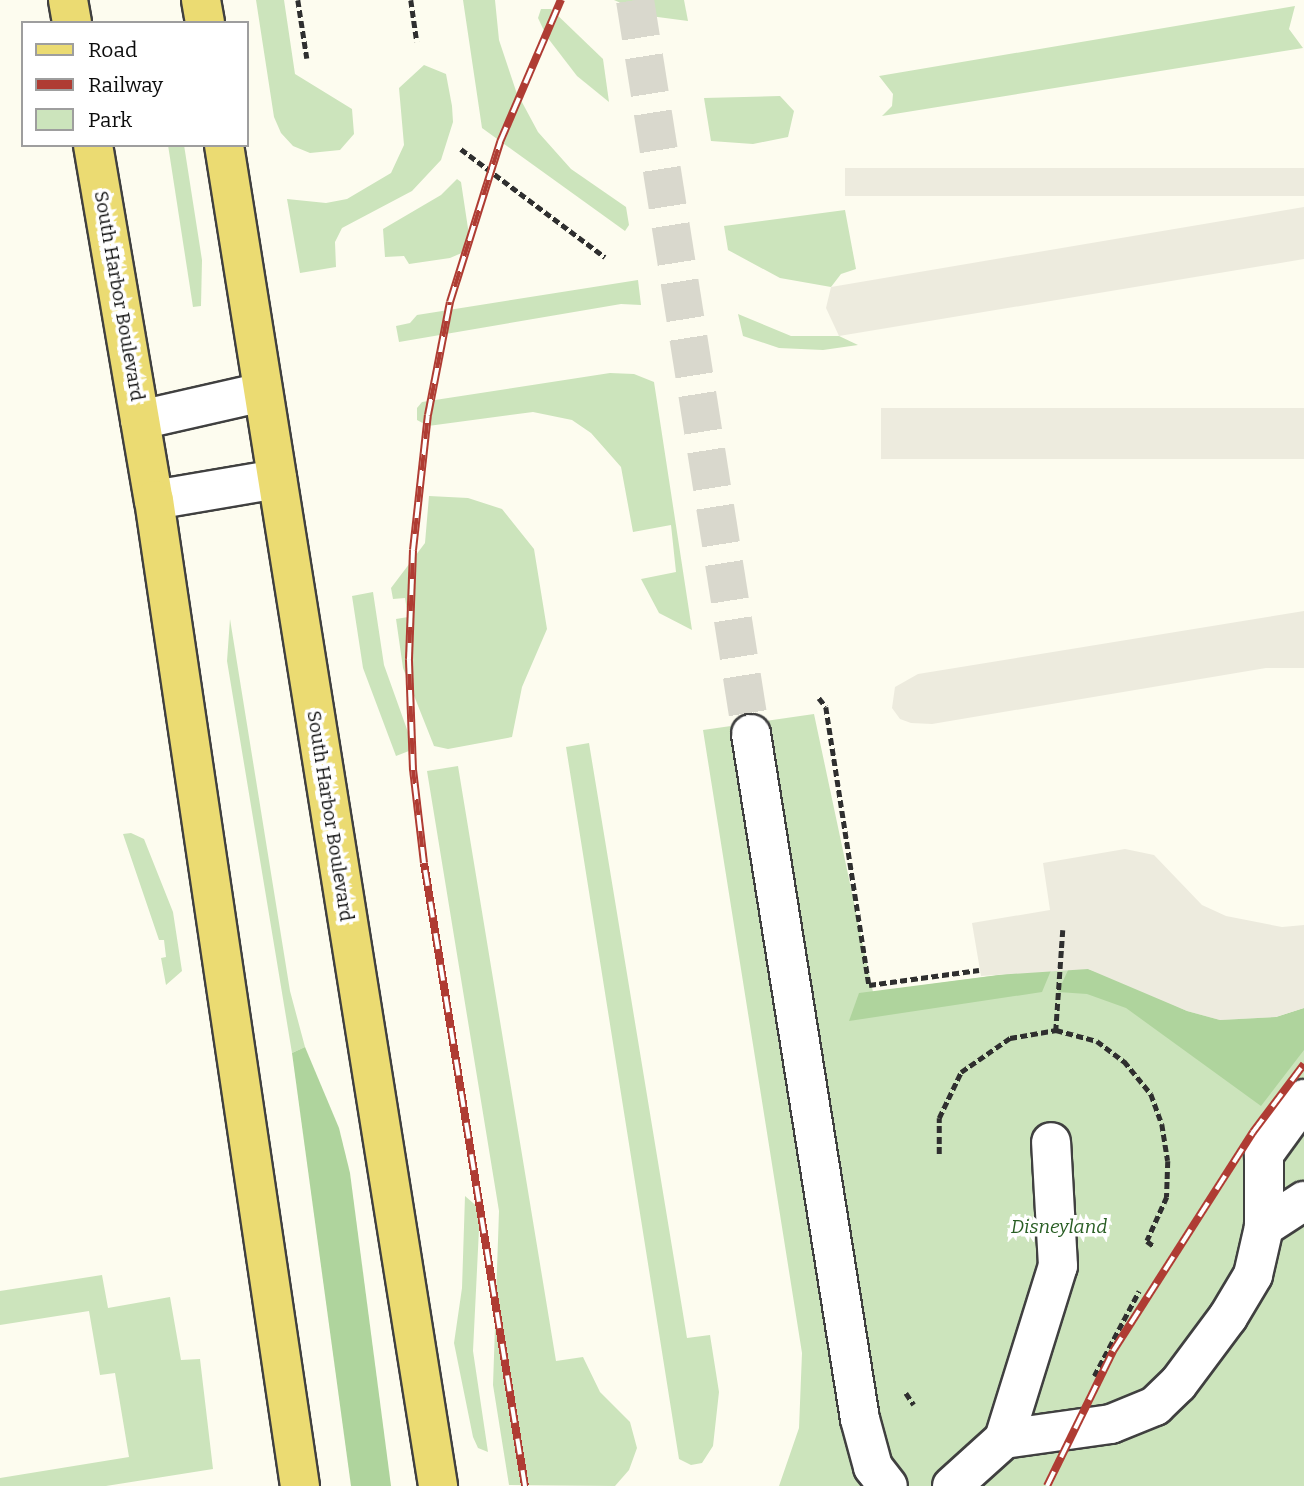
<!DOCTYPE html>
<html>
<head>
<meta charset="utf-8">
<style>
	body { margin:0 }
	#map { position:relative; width:1304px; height:1486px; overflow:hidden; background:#fdfcef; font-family:Bitter,serif }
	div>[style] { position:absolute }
	.green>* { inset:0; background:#cce4bc }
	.forest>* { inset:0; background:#afd49d }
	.plaza>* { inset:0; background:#edebde; transform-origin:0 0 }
	.minor-tunnel>* { height:38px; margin-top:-19px; transform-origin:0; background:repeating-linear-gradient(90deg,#d9d8cd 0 38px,transparent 0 57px) }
	.path>* { height:4.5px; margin-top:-2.25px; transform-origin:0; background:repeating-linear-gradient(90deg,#2f2f2f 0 7px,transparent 0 10.5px) }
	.roads { filter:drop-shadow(2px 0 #404040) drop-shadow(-2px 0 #404040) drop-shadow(0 2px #404040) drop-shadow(0 -2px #404040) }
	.minor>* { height:38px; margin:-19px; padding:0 19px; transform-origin:19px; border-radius:19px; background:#fff }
	.major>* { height:38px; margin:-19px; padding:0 19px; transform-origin:19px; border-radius:19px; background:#ebdb72 }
	.rail>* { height:8px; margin-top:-4px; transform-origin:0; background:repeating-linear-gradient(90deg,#fff 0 16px,#af3c33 0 32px); box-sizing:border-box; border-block:2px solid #af3c33 }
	span { translate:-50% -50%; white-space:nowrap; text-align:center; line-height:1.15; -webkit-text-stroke:7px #fff; paint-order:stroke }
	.street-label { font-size:19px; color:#0d0d0d }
	.park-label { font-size:19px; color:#295e24; font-style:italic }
	.legend { position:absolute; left:21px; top:21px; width:228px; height:126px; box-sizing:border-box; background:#fff; border:2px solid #9e9e9e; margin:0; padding:9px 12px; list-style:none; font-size:21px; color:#0d0d0d }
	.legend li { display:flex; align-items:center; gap:14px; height:35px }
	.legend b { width:35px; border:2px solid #9e9e9e }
</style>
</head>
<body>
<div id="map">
	<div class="green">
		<div style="clip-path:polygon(256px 0,284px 0,295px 74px,352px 109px,354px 134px,340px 150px,310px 153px,293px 146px,281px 133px,274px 117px)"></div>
		<div style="clip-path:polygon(463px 0,495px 0,499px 40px,516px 91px,538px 132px,571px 169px,626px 207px,629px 225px,625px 231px,482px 128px)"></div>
		<div style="clip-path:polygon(614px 0,684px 0,688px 21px,650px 16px)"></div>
		<div style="clip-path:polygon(1295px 6px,1289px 29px,1303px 48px,882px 116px,892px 106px,893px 94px,879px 76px)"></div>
		<div style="clip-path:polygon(541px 9px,551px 9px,603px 59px,609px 102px,577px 76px,547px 37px,538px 18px)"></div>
		<div style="clip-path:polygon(424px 65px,446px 74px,452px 106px,453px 122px,441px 160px,412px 191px,342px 228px,335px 242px,336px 267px,300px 273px,287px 199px,326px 203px,347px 199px,391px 173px,404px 145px,399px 88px)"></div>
		<div style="clip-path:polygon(780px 96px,794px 111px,788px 137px,753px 144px,711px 141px,704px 98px)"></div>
		<div style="clip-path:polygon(168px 145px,184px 145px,202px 260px,201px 306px,193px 307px)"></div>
		<div style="clip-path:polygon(457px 179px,461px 182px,469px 235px,464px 252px,450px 258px,409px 264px,404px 256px,385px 257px,383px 229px,441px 195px)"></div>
		<div style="clip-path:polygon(845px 210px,856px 269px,841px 274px,831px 287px,780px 278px,728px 250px,724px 226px)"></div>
		<div style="clip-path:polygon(638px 280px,641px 305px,621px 304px,399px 342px,396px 326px,410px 323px,417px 315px)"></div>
		<div style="clip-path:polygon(738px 314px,791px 336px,839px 336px,858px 345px,823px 350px,779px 348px,743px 336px)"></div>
		<div style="clip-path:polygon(610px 373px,634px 374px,654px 382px,692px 630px,659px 613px,641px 579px,676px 572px,671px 525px,633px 532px,621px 467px,591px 433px,572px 420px,533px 412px,428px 426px,417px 420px,417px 408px,422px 402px)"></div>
		<div style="clip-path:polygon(429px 496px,468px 498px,502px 509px,534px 549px,547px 629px,522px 687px,512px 737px,448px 749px,434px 746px,403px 668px,396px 619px,408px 617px,405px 598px,393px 599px,391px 588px,425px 543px)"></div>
		<div style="clip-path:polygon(373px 592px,384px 665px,414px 749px,396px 756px,363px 668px,352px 596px)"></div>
		<div style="clip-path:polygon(230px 619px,290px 991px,305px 1047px,292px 1053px,227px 661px)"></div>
		<div style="clip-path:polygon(814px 714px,873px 992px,1052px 968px,1088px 969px,1276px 1017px,1304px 1008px,1304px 1486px,779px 1486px,799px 1428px,802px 1353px,703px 730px)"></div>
		<div style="clip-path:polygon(589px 743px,687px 1338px,710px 1335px,719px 1392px,713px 1446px,702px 1463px,691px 1465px,679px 1459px,566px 747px)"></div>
		<div style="clip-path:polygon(458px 766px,556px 1361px,583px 1357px,600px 1392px,630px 1422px,637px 1448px,629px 1470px,615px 1486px,509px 1485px,493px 1385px,499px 1211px,427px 771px)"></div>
		<div style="clip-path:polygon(131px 833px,144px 839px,173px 912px,182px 971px,166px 985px,161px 958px,166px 957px,164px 940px,159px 940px,123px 834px)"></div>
		<div style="clip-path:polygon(465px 1196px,480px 1209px,473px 1351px,488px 1452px,478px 1448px,473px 1437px,454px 1343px,462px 1288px)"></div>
		<div style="clip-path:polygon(102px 1275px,108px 1308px,170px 1297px,181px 1360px,200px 1359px,213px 1469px,106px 1486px,0 1486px,0 1478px,129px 1457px,115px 1373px,100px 1375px,89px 1311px,0 1325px,0 1291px)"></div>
	</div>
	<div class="forest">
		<div style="clip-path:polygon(1052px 968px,1042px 992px,849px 1021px,859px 993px)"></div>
		<div style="clip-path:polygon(1069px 968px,1088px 969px,1120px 980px,1187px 1011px,1220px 1020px,1276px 1017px,1304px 1008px,1304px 1050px,1261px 1106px,1126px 1008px,1087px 994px,1058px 992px)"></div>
		<div style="clip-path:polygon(305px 1047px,339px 1128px,350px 1173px,391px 1486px,351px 1486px,292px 1053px)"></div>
	</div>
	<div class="plaza">
		<div style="left:1304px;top:168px;width:28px;height:459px;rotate:90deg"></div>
		<div style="clip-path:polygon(1304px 207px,1304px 259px,839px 336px,826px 308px,831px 287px)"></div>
		<div style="left:1304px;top:408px;width:51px;height:423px;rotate:90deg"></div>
		<div style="clip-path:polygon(1304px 611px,1304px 668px,1266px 668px,932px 724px,911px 723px,900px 719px,892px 708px,895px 687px,918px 674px)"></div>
		<div style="clip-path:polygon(1125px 849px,1154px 855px,1202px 905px,1226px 916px,1282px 927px,1304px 925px,1304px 1008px,1276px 1017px,1220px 1020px,1187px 1011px,1088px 969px,981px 976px,972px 923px,1050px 910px,1043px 863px)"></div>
	</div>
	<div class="minor-tunnel">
		<div style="left:635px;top:0;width:743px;rotate:81.02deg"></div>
	</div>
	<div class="path">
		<div style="left:298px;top:0;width:59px;rotate:81.2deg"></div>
		<div style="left:411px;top:0;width:42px;rotate:81.9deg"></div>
		<div style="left:461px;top:149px;width:180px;rotate:36.9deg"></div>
		<div style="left:819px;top:698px;width:11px;rotate:52deg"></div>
		<div style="left:826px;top:707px;width:281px;rotate:81.2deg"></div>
		<div style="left:869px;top:985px;width:111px;rotate:-7.8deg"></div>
		<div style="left:1063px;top:930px;width:100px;rotate:94deg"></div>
		<div style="left:1056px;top:1030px;width:42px;rotate:15deg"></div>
		<div style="left:1097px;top:1041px;width:34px;rotate:37deg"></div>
		<div style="left:1124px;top:1061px;width:43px;rotate:50.7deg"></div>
		<div style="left:1151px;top:1094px;width:32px;rotate:70deg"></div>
		<div style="left:1162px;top:1124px;width:37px;rotate:81deg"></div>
		<div style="left:1168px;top:1161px;width:36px;rotate:92deg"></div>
		<div style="left:1167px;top:1197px;width:48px;rotate:114.4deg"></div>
		<div style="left:1147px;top:1241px;width:10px;rotate:37deg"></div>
		<div style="left:939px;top:1154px;width:36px;rotate:-90deg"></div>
		<div style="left:939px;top:1118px;width:51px;rotate:-64.4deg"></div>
		<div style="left:961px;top:1072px;width:60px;rotate:-34.8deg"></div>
		<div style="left:1010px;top:1038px;width:47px;rotate:-9.9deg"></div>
		<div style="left:1094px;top:1376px;width:96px;rotate:-62.1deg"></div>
		<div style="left:906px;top:1393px;width:14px;rotate:56deg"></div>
	</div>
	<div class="roads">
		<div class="minor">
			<div style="left:140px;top:420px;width:126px;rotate:-12.8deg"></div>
			<div style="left:154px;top:500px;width:125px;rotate:-9.7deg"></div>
			<div style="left:751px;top:734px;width:694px;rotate:80.96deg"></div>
			<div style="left:860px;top:1419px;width:50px;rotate:74.8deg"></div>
			<div style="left:873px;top:1467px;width:24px;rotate:52deg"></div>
			<div style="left:1264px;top:1227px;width:48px;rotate:-33deg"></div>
			<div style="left:1004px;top:1439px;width:181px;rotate:-72.7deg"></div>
			<div style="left:1058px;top:1266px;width:124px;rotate:-93.2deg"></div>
			<div style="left:952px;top:1486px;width:70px;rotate:-42.1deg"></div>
			<div style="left:1004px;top:1439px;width:108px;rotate:-8deg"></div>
			<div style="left:1111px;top:1424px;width:48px;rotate:-22.2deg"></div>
			<div style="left:1155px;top:1406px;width:32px;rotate:-44deg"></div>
			<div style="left:1178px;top:1384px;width:84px;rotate:-53.3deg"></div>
			<div style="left:1228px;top:1317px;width:49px;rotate:-59.2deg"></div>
			<div style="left:1253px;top:1275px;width:49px;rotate:-77.1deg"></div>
			<div style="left:1264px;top:1227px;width:73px;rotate:-90deg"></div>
			<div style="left:1264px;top:1154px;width:68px;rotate:-54deg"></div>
		</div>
		<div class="major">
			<div style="left:68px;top:0;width:23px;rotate:80deg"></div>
			<div style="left:201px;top:0;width:23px;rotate:80deg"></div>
			<div style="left:93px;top:145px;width:360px;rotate:80.3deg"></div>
			<div style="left:154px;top:500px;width:997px;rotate:81.58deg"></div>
			<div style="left:224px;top:145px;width:1358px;rotate:80.93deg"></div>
		</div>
	</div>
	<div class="rail">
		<div style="left:525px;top:1486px;width:631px;rotate:-99.21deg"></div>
		<div style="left:424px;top:863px;width:94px;rotate:-96.7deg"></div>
		<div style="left:413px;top:770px;width:111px;rotate:-92.1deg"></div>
		<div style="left:409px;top:659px;width:109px;rotate:-87.9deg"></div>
		<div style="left:413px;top:550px;width:136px;rotate:-83.7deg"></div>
		<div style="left:428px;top:415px;width:115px;rotate:-79deg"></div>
		<div style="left:450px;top:302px;width:168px;rotate:-72.6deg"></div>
		<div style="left:500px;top:142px;width:155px;rotate:-66.8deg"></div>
		<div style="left:1047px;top:1486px;width:150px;rotate:-63.9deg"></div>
		<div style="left:1113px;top:1351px;width:260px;rotate:-57.4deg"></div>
		<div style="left:1253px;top:1132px;width:85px;rotate:-53.1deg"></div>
	</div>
	<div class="street-label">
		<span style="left:119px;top:296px;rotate:80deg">South Harbor Boulevard</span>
		<span style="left:330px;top:816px;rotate:81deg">South Harbor Boulevard</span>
	</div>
	<div class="park-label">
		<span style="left:1059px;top:1227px">Disneyland</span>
	</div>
	<ul class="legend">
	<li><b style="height:9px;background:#ebdb72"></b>Road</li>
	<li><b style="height:9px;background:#af3c33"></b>Railway</li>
	<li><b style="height:19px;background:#cce4bc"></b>Park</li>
	</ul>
</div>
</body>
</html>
